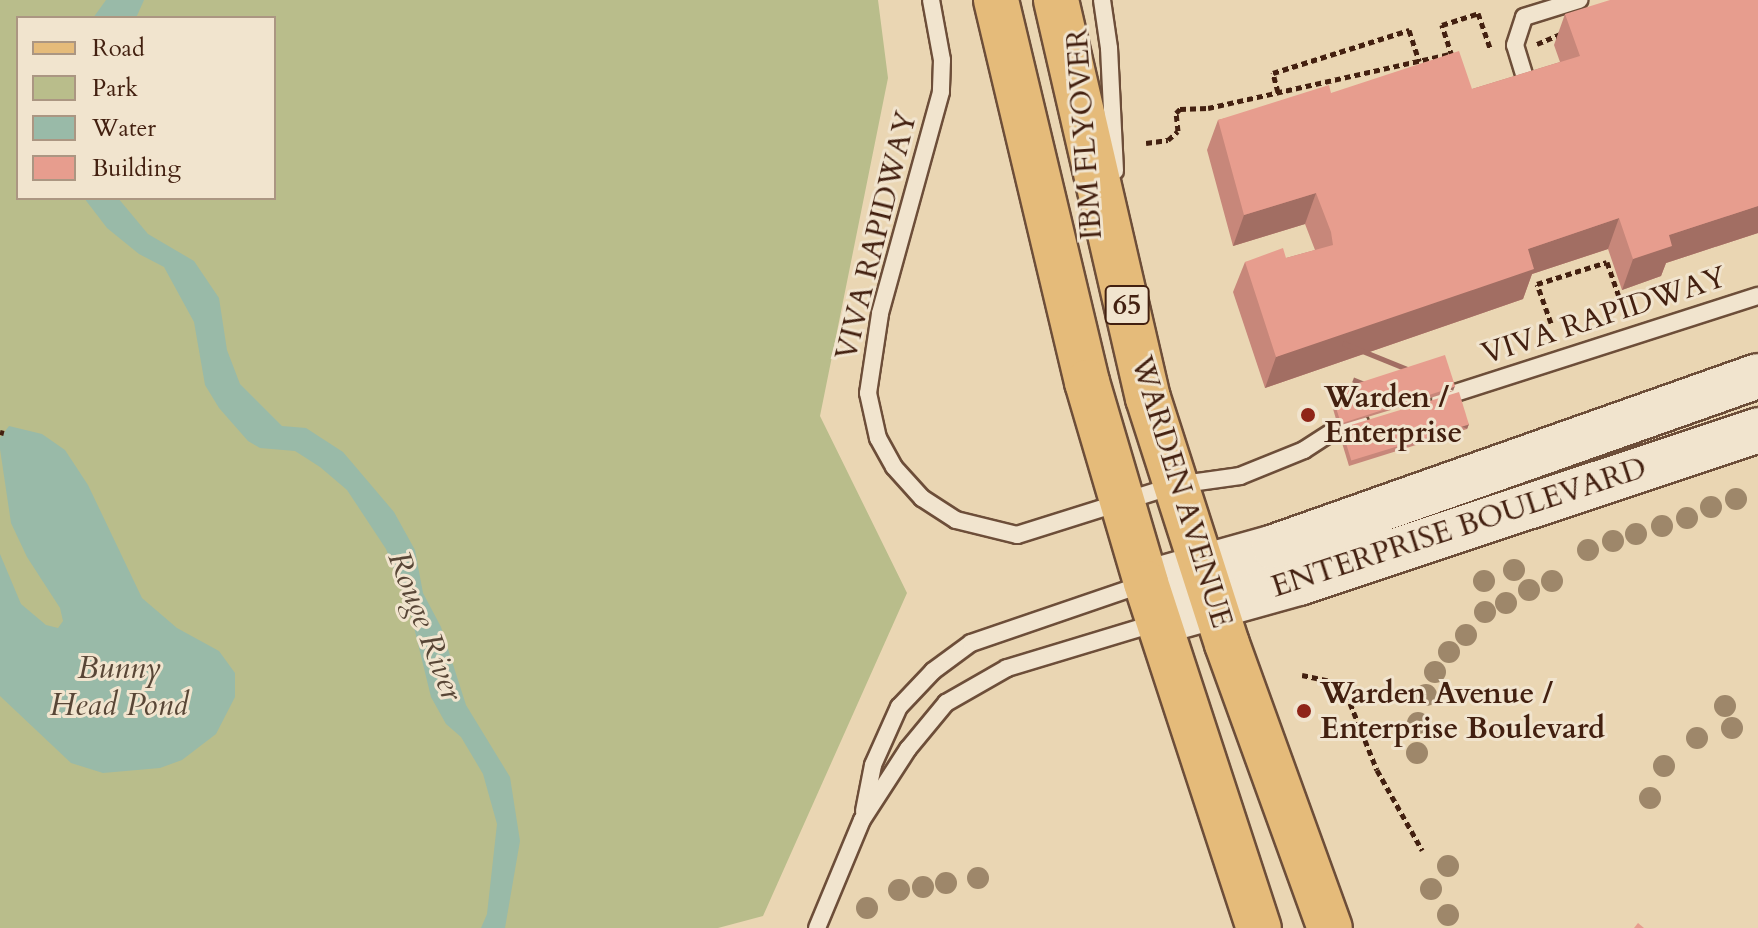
<!DOCTYPE html>
<html>
<head>
<meta charset="utf-8">
<style>
	body { margin:0 }
	#map { position:relative; width:1758px; height:928px; overflow:hidden; background:#ead6b3; font-family:Cardo,serif }
	div>[style] { position:absolute }
	.green>* { inset:0; background:#b9bd8b }
	.water>* { inset:0; background:#99baa8 }
	.path>* { height:5px; margin-top:-2.5px; transform-origin:0; background:repeating-linear-gradient(90deg,#432010 0 6px,transparent 0 10px) }
	.roads { filter:drop-shadow(2px 0 #6d4e39) drop-shadow(-2px 0 #6d4e39) drop-shadow(0 2px #6d4e39) drop-shadow(0 -2px #6d4e39) }
	.lane>* { height:16px; margin:-8px; padding:0 8px; transform-origin:8px; border-radius:8px; background:#f1e4ce }
	.secondary>* { height:44px; margin:-22px; padding:0 22px; transform-origin:22px; border-radius:22px; background:#f1e4ce }
	.primary>* { height:44px; margin:-22px; padding:0 22px; transform-origin:22px; border-radius:22px; background:#e5bb7a }
	.trees>* { width:22px; height:22px; margin:-11px; border-radius:50%; background:#9e876a }
	.wall>* { inset:0; background:#c7877a }
	.shaded-wall>* { inset:0; background:#a26e63; transform-origin:0 0 }
	.building>* { inset:0; background:#e79d8e; transform-origin:0 0 }
	.dots>* { width:22px; height:22px; translate:-50% -50%; box-sizing:border-box; border:4px solid #f1e4ce; border-radius:50% }
	span { translate:-50% -50%; white-space:nowrap; text-align:center; line-height:1.15; -webkit-text-stroke:6px #f1e4ce; paint-order:stroke }
	.shield-label span { padding:2px 6px; background:#f1e4ce; border:2px solid; border-radius:6px; -webkit-text-stroke-width:0 }
	.shield-label { font-size:28px; color:#432010; font-weight:700 }
	.street-label { font-size:30px; color:#432010 }
	.poi-label { font-size:30px; color:#432010; font-weight:700 }
	.left { translate:0 -50%; text-align:left }
	.water-label { font-size:32px; color:#584636; font-style:italic }
	.legend { position:absolute; left:16px; top:16px; width:260px; height:184px; box-sizing:border-box; background:#f1e4ce; border:2px solid #ab9682; margin:0; padding:10px 14px; list-style:none; font-size:24px; color:#432010 }
	.legend li { display:flex; align-items:center; gap:16px; height:40px }
	.legend b { width:40px; border:2px solid #ab9682 }
</style>
</head>
<body>
<div id="map">
	<div class="green">
		<div style="clip-path:polygon(evenodd,0 0,878px 0,888px 78px,820px 416px,907px 593px,763px 916px,718px 928px,0 928px,0 0,18px 18px,274px 18px,274px 198px,18px 198px,18px 18px)"></div>
	</div>
	<div class="water">
		<div style="clip-path:polygon(106px 0,144px 0,136px 18px,93px 18px)"></div>
		<div style="clip-path:polygon(84px 198px,118px 198px,148px 234px,194px 261px,219px 298px,227px 350px,240px 384px,282px 426px,306px 428px,343px 452px,394px 512px,415px 550px,423px 593px,441px 627px,466px 705px,510px 777px,520px 841px,505px 928px,481px 928px,487px 914px,497px 824px,483px 774px,461px 737px,446px 724px,431px 697px,410px 611px,386px 549px,347px 490px,320px 467px,295px 451px,260px 448px,248px 441px,219px 408px,205px 385px,194px 322px,164px 267px,139px 254px,107px 228px)"></div>
		<div style="clip-path:polygon(9px 426px,42px 434px,65px 450px,88px 485px,142px 598px,177px 628px,219px 651px,235px 673px,235px 697px,216px 734px,182px 760px,160px 768px,103px 773px,71px 763px,0 696px,0 554px,21px 604px,46px 625px,58px 628px,63px 621px,60px 608px,27px 557px,11px 523px,0 449px,0 438px)"></div>
	</div>
	<div class="path">
		<div style="left:1537px;top:44px;width:26px;rotate:-23deg"></div>
		<div style="left:1452px;top:56px;width:33px;rotate:-108deg"></div>
		<div style="left:1442px;top:25px;width:38px;rotate:-18deg"></div>
		<div style="left:1478px;top:13px;width:39px;rotate:71deg"></div>
		<div style="left:1278px;top:92px;width:20px;rotate:-105deg"></div>
		<div style="left:1273px;top:73px;width:143px;rotate:-17.5deg"></div>
		<div style="left:1409px;top:30px;width:33px;rotate:72deg"></div>
		<div style="left:1146px;top:143px;width:22px;rotate:-8deg"></div>
		<div style="left:1168px;top:140px;width:13px;rotate:-42deg"></div>
		<div style="left:1178px;top:131px;width:18px;rotate:-96deg"></div>
		<div style="left:1176px;top:113px;width:6px;rotate:-45deg"></div>
		<div style="left:1180px;top:109px;width:28px;rotate:-2deg"></div>
		<div style="left:1208px;top:108px;width:248px;rotate:-12.6deg"></div>
		<div style="left:1551px;top:323px;width:41px;rotate:-109.7deg"></div>
		<div style="left:1537px;top:284px;width:73px;rotate:-17.4deg"></div>
		<div style="left:1607px;top:262px;width:55px;rotate:70.9deg"></div>
		<div style="left:0;top:432px;width:4px;rotate:14deg"></div>
		<div style="left:1302px;top:675px;width:29px;rotate:12deg"></div>
		<div style="left:1330px;top:681px;width:30px;rotate:48deg"></div>
		<div style="left:1350px;top:703px;width:72px;rotate:68.1deg"></div>
		<div style="left:1377px;top:770px;width:92px;rotate:60.6deg"></div>
	</div>
	<div class="roads">
		<div class="lane">
			<div style="left:931px;top:0;width:61px;rotate:79.6deg"></div>
			<div style="left:942px;top:60px;width:32px;rotate:92deg"></div>
			<div style="left:941px;top:92px;width:230px;rotate:105.4deg"></div>
			<div style="left:880px;top:314px;width:80px;rotate:98.6deg"></div>
			<div style="left:868px;top:393px;width:46px;rotate:77.5deg"></div>
			<div style="left:878px;top:438px;width:33px;rotate:61deg"></div>
			<div style="left:894px;top:467px;width:42px;rotate:47.9deg"></div>
			<div style="left:922px;top:498px;width:40px;rotate:32.9deg"></div>
			<div style="left:956px;top:520px;width:63px;rotate:13.8deg"></div>
			<div style="left:1017px;top:535px;width:167px;rotate:-17.5deg"></div>
			<div style="left:1176px;top:485px;width:65px;rotate:-8deg"></div>
			<div style="left:1240px;top:476px;width:69px;rotate:-22.1deg"></div>
			<div style="left:1304px;top:450px;width:37px;rotate:-33deg"></div>
			<div style="left:1335px;top:430px;width:26px;rotate:-16deg"></div>
			<div style="left:1102px;top:0;width:49px;rotate:81.7deg"></div>
			<div style="left:1109px;top:48px;width:123px;rotate:87.2deg"></div>
			<div style="left:1530px;top:94px;width:51px;rotate:-107deg"></div>
			<div style="left:1515px;top:45px;width:29px;rotate:-72deg"></div>
			<div style="left:1524px;top:17px;width:58px;rotate:-17.2deg"></div>
			<div style="left:1440px;top:398px;width:334px;rotate:-17.8deg"></div>
			<div style="left:864px;top:811px;width:47px;rotate:-78.9deg"></div>
			<div style="left:873px;top:765px;width:64px;rotate:-65.9deg"></div>
			<div style="left:899px;top:707px;width:50px;rotate:-46.6deg"></div>
			<div style="left:933px;top:671px;width:47px;rotate:-36.4deg"></div>
			<div style="left:971px;top:643px;width:182px;rotate:-18.9deg"></div>
			<div style="left:817px;top:928px;width:117px;rotate:-67.4deg"></div>
			<div style="left:862px;top:820px;width:85px;rotate:-57.1deg"></div>
			<div style="left:908px;top:749px;width:60px;rotate:-50.4deg"></div>
			<div style="left:946px;top:703px;width:70px;rotate:-29.8deg"></div>
			<div style="left:1007px;top:668px;width:159px;rotate:-16.8deg"></div>
		</div>
		<div class="secondary">
			<div style="left:1146px;top:583px;width:133px;rotate:-15.7deg"></div>
			<div style="left:1274px;top:547px;width:513px;rotate:-19.46deg"></div>
			<div style="left:1159px;top:622px;width:145px;rotate:-15.6deg"></div>
			<div style="left:1299px;top:583px;width:484px;rotate:-18.4deg"></div>
		</div>
		<div class="primary">
			<div style="left:996px;top:0;width:393px;rotate:76.6deg"></div>
			<div style="left:1087px;top:382px;width:209px;rotate:73.6deg"></div>
			<div style="left:1146px;top:583px;width:363px;rotate:71.9deg"></div>
			<div style="left:1056px;top:0;width:408px;rotate:77deg"></div>
			<div style="left:1148px;top:398px;width:258px;rotate:72.2deg"></div>
			<div style="left:1227px;top:644px;width:302px;rotate:70.1deg"></div>
		</div>
	</div>
	<div class="trees">
		<div style="left:1736px;top:499px"></div>
		<div style="left:1711px;top:507px"></div>
		<div style="left:1687px;top:518px"></div>
		<div style="left:1662px;top:526px"></div>
		<div style="left:1636px;top:534px"></div>
		<div style="left:1613px;top:541px"></div>
		<div style="left:1588px;top:550px"></div>
		<div style="left:1514px;top:570px"></div>
		<div style="left:1484px;top:581px"></div>
		<div style="left:1552px;top:581px"></div>
		<div style="left:1529px;top:590px"></div>
		<div style="left:1506px;top:603px"></div>
		<div style="left:1485px;top:612px"></div>
		<div style="left:1466px;top:635px"></div>
		<div style="left:1449px;top:652px"></div>
		<div style="left:1435px;top:672px"></div>
		<div style="left:1426px;top:695px"></div>
		<div style="left:1725px;top:706px"></div>
		<div style="left:1418px;top:723px"></div>
		<div style="left:1732px;top:728px"></div>
		<div style="left:1697px;top:738px"></div>
		<div style="left:1417px;top:753px"></div>
		<div style="left:1664px;top:766px"></div>
		<div style="left:1650px;top:798px"></div>
		<div style="left:1448px;top:866px"></div>
		<div style="left:978px;top:878px"></div>
		<div style="left:946px;top:883px"></div>
		<div style="left:923px;top:887px"></div>
		<div style="left:1431px;top:889px"></div>
		<div style="left:899px;top:890px"></div>
		<div style="left:867px;top:908px"></div>
		<div style="left:1448px;top:915px"></div>
	</div>
	<div class="wall">
		<div style="clip-path:polygon(1758px 0,1758px 233px,1666px 263px,1661px 276px,1622px 290px,1608px 249px,1532px 274px,1523px 299px,1265px 388px,1233px 292px,1245px 262px,1286px 258px,1315px 250px,1305px 224px,1233px 246px,1207px 150px,1218px 120px,1331px 93px,1472px 89px,1560px 62px,1554px 45px,1565px 14px)"></div>
		<div style="clip-path:polygon(1331px 391px,1453px 391px,1338px 426px,1329px 395px)"></div>
		<div style="clip-path:polygon(1469px 424px,1467px 429px,1349px 466px,1339px 433px,1341px 428px)"></div>
	</div>
	<div class="shaded-wall">
		<div style="clip-path:polygon(1316px 193px,1305px 224px,1233px 246px,1244px 215px)"></div>
		<div style="clip-path:polygon(1758px 206px,1758px 233px,1666px 263px,1661px 276px,1622px 290px,1633px 259px,1669px 235px)"></div>
		<div style="clip-path:polygon(1619px 218px,1608px 249px,1532px 274px,1523px 299px,1265px 388px,1276px 357px,1528px 249px)"></div>
		<div style="left:1455px;top:386px;width:5px;height:120px;rotate:112deg"></div>
		<div style="left:1469px;top:424px;width:5px;height:124px;rotate:112deg"></div>
	</div>
	<div class="building">
		<div style="clip-path:polygon(1610px 0,1758px 0,1758px 206px,1669px 235px,1672px 246px,1633px 259px,1619px 218px,1528px 249px,1534px 269px,1276px 357px,1245px 262px,1283px 248px,1286px 258px,1333px 245px,1331px 232px,1316px 193px,1244px 215px,1218px 120px,1329px 85px,1331px 93px,1459px 51px,1472px 89px,1580px 56px,1565px 14px)"></div>
		<div style="left:1445px;top:355px;width:33px;height:120px;rotate:72deg"></div>
		<div style="left:1459px;top:392px;width:34px;height:123px;rotate:73deg"></div>
		<div style="clip-path:polygon(1638px 923px,1644px 928px,1634px 928px)"></div>
	</div>
	<div class="dots">
		<div style="left:1308px;top:415px;background:#8f2418"></div>
		<div style="left:1304px;top:711px;background:#8f2418"></div>
	</div>
	<div class="shield-label">
		<span style="left:1127px;top:305px">65</span>
	</div>
	<div class="street-label">
		<span style="left:1085px;top:134px;rotate:-94deg">IBM FLYOVER</span>
		<span style="left:877px;top:236px;rotate:-76deg">VIVA RAPIDWAY</span>
		<span style="left:1604px;top:316px;rotate:-18deg">VIVA RAPIDWAY</span>
		<span style="left:1181px;top:492px;rotate:73deg">WARDEN AVENUE</span>
		<span style="left:1459px;top:528px;rotate:-18deg">ENTERPRISE BOULEVARD</span>
	</div>
	<div class="poi-label">
		<span class="left" style="left:1324px;top:415px">Warden /<br>Enterprise</span>
		<span class="left" style="left:1320px;top:711px">Warden Avenue /<br>Enterprise Boulevard</span>
	</div>
	<div class="water-label">
		<span style="left:425px;top:626px;rotate:69deg">Rouge River</span>
		<span style="left:119px;top:687px">Bunny<br>Head Pond</span>
	</div>
	<ul class="legend">
	<li><b style="height:10px;background:#e5bb7a"></b>Road</li>
	<li><b style="height:22px;background:#b9bd8b"></b>Park</li>
	<li><b style="height:22px;background:#99baa8"></b>Water</li>
	<li><b style="height:22px;background:#e79d8e"></b>Building</li>
	</ul>
</div>
</body>
</html>
